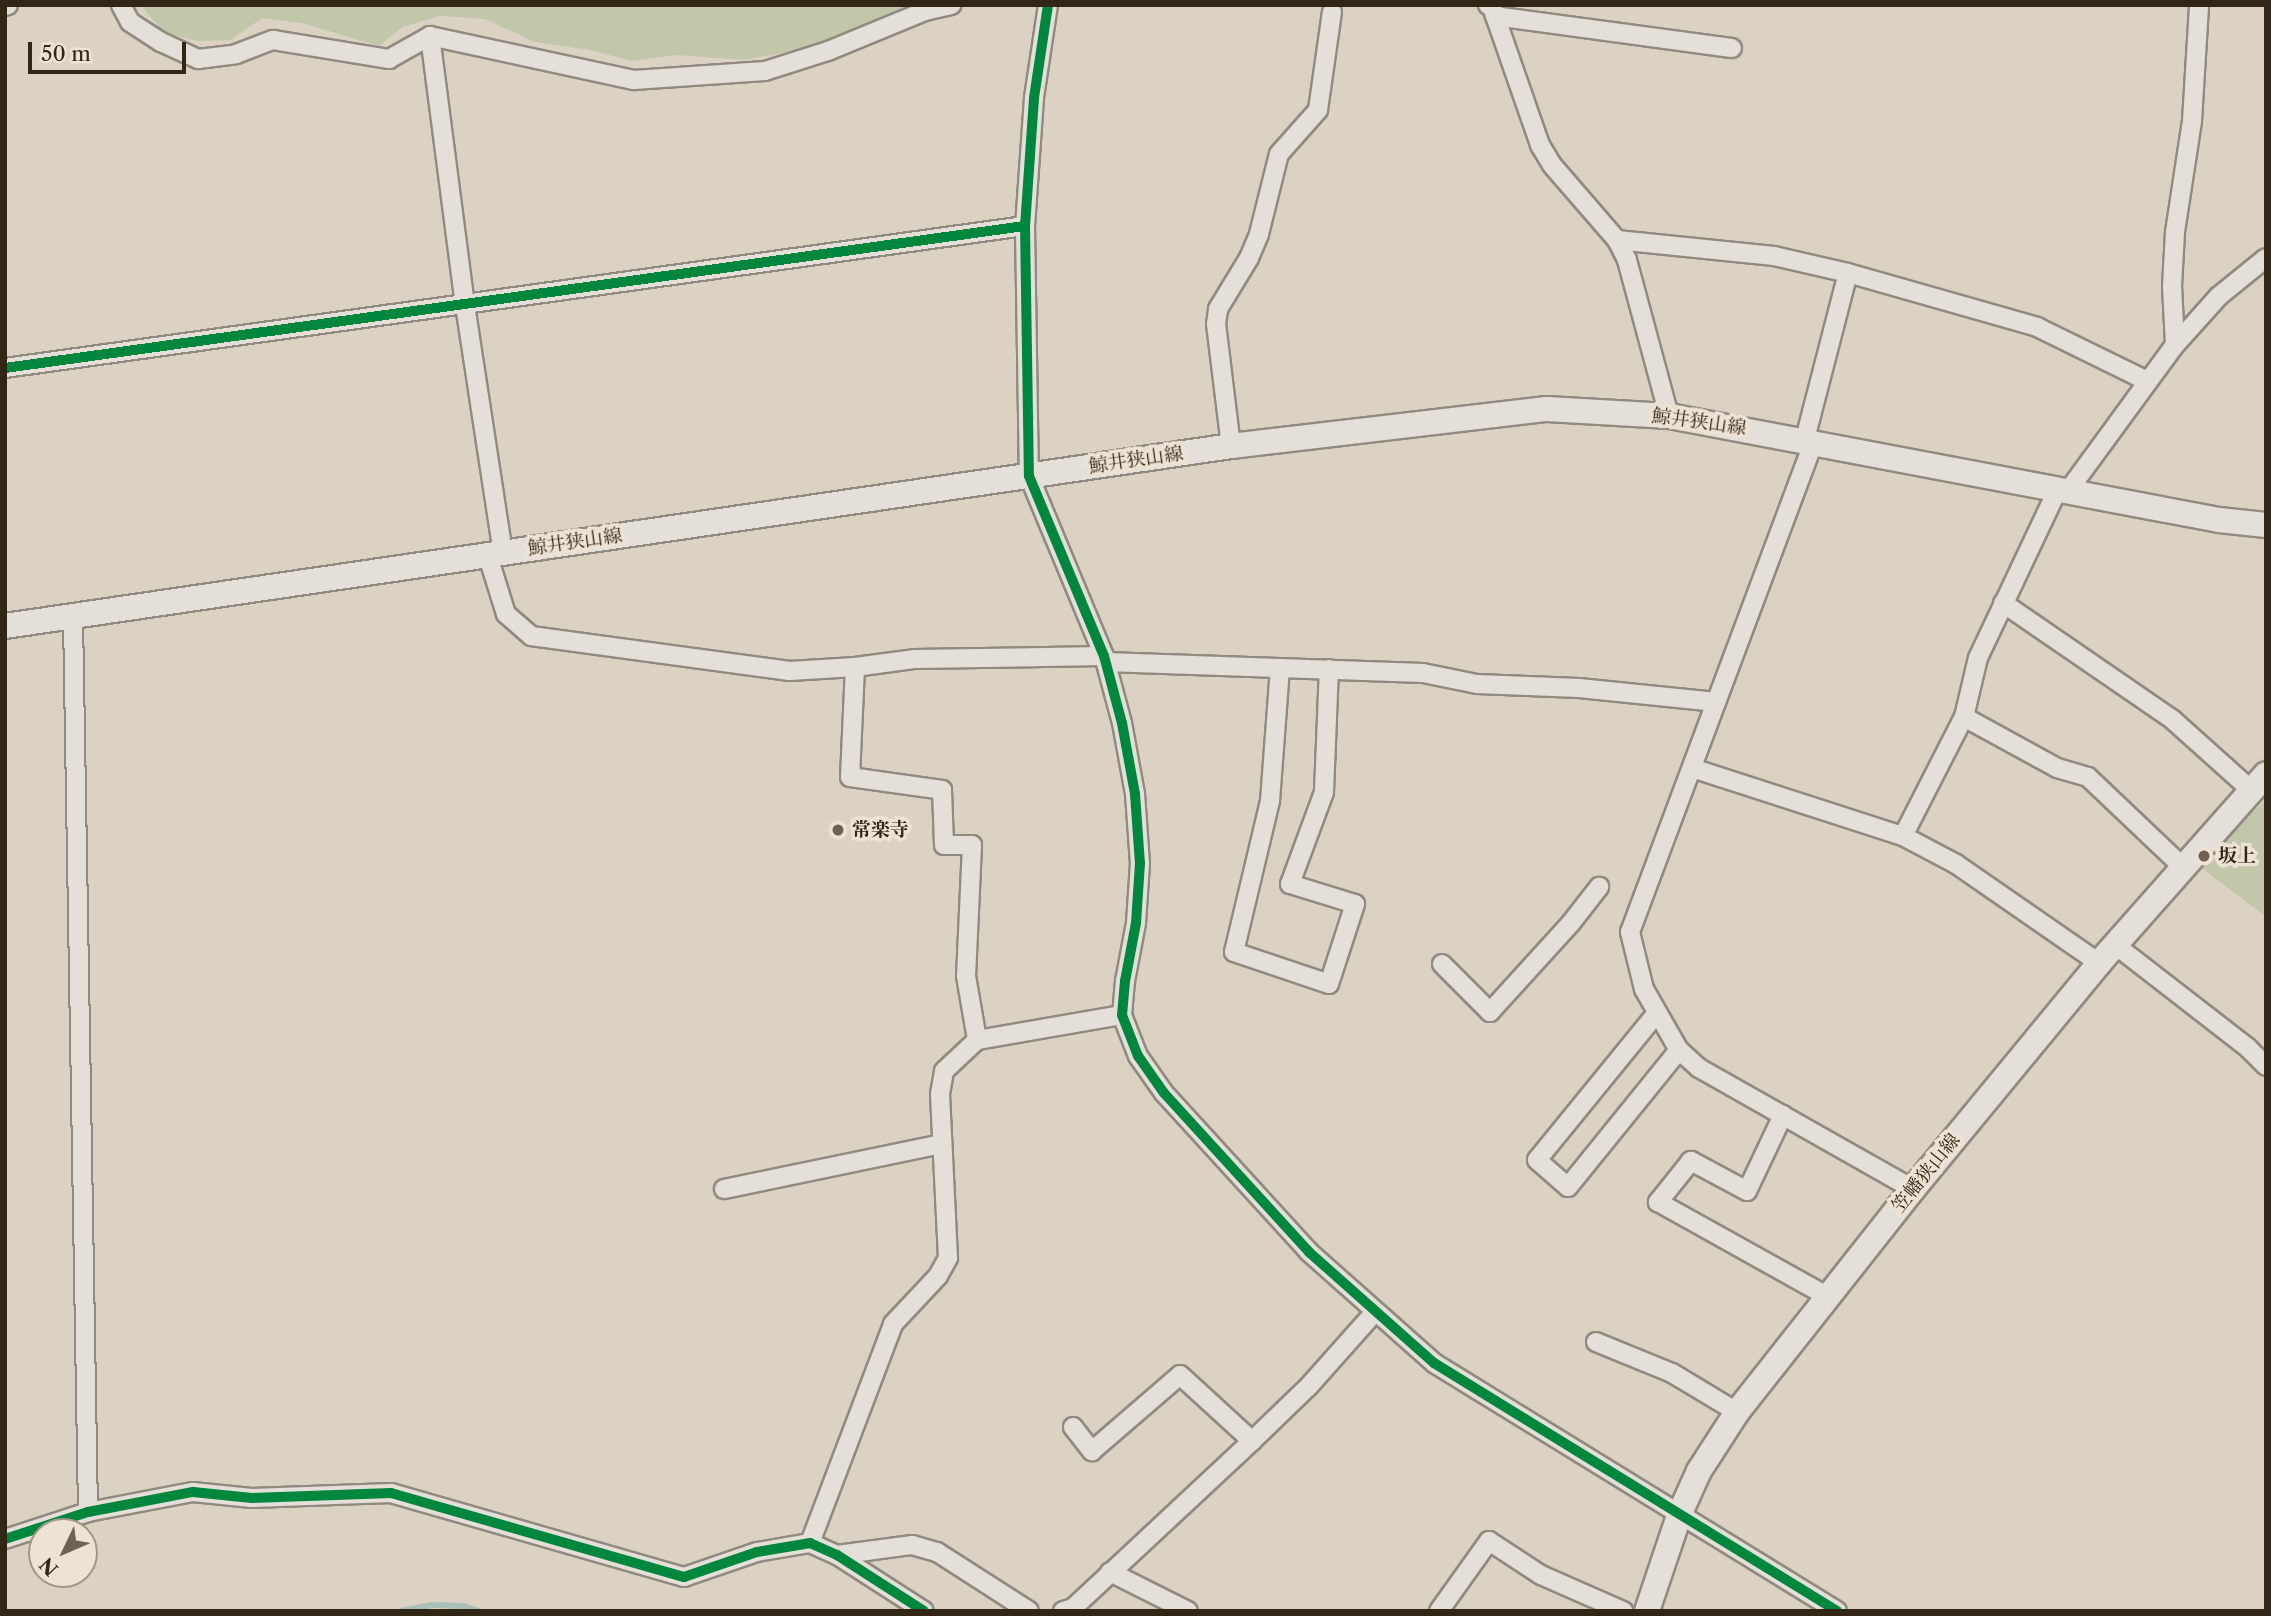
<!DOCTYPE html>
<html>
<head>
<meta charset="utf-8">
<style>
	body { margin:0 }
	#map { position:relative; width:2271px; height:1616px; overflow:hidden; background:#dbd2c4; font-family:"Libre Caslon Text","Noto Serif JP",serif }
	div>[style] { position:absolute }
	.green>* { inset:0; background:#c2c7aa }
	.stream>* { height:6px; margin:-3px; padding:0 3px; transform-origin:3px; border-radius:3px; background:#aabfb7 }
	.roads { filter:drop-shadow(2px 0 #918a80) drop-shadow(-2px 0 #918a80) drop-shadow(0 2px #918a80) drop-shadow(0 -2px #918a80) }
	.street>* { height:18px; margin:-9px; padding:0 9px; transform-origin:9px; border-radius:9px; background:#e4dfd8 }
	.secondary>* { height:24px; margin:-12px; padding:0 12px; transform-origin:12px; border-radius:12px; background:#e4dfd8 }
	.cycleway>* { height:10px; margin:-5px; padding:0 5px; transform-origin:5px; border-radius:5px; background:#00873e }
	.dots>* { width:19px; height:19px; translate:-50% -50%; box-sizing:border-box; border:4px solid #ede2d3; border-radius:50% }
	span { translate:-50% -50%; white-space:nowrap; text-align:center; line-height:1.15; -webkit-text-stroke:7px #ede2d3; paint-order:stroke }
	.street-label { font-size:19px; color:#322616 }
	.poi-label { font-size:19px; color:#322616; font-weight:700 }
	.left { translate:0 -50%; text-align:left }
	.frame { position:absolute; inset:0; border:7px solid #322616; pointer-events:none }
	.north { position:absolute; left:28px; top:1518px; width:70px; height:70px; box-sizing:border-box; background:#ede2d3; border:2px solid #a29787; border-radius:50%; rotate:226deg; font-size:19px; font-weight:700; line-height:28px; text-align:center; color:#322616 }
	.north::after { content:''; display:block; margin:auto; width:24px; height:32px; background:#6d6253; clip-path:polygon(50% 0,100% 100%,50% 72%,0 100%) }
	.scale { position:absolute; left:28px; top:42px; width:158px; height:32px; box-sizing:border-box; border:4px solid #322616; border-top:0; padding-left:9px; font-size:21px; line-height:24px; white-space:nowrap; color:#322616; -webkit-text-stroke:5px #ede2d3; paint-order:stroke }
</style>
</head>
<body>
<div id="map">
	<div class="green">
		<div style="clip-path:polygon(140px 5px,922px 5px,882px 23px,798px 50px,744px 60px,676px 55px,632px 61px,590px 50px,535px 42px,485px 19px,440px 16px,402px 27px,379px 46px,302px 23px,262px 18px,231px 40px,197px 41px,165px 33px)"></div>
		<div style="clip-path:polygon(2266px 800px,2266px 917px,2203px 869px,2245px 819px)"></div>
	</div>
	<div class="stream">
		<div style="left:401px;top:1611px;width:33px;rotate:-11deg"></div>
		<div style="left:433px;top:1605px;width:30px;rotate:2deg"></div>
		<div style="left:463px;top:1606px;width:16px;rotate:18deg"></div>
	</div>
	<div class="roads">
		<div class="street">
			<div style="left:121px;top:5px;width:19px;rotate:62deg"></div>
			<div style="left:130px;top:22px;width:37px;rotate:33deg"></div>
			<div style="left:161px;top:42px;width:41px;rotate:24.7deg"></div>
			<div style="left:198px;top:59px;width:38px;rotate:-7deg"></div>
			<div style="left:236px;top:54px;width:40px;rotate:-21deg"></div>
			<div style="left:273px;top:40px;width:118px;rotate:9.3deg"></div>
			<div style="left:389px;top:59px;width:47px;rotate:-29.3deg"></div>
			<div style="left:430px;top:36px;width:209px;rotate:12.2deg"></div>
			<div style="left:634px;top:80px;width:131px;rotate:-3.9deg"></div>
			<div style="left:765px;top:71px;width:66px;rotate:-17.6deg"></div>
			<div style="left:828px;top:51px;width:105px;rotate:-22.4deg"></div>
			<div style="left:925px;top:11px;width:27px;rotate:-13deg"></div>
			<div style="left:1048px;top:5px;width:94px;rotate:98.6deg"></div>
			<div style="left:1034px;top:98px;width:128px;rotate:94deg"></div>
			<div style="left:1025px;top:226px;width:250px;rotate:89.1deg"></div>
			<div style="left:1029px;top:476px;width:195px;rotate:67.4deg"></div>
			<div style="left:1104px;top:656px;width:69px;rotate:75deg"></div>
			<div style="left:1122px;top:723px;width:72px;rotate:79.6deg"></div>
			<div style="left:1135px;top:794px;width:69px;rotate:85.9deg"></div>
			<div style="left:1140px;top:863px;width:60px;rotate:93.8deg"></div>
			<div style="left:1136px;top:923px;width:59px;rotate:100.7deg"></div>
			<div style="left:1125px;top:981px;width:34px;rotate:95deg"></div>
			<div style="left:1122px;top:1015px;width:44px;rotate:68.7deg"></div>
			<div style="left:1138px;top:1056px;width:45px;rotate:54.9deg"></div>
			<div style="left:1164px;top:1093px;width:215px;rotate:47.6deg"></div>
			<div style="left:1309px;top:1252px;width:167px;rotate:41.6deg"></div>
			<div style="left:1434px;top:1363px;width:473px;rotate:31.6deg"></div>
			<div style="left:1488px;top:5px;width:4px;rotate:27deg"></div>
			<div style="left:1492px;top:7px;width:146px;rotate:70.8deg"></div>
			<div style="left:1540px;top:145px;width:23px;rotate:59deg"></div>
			<div style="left:1552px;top:165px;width:99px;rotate:49.1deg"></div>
			<div style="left:1617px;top:240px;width:22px;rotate:63deg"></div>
			<div style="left:1627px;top:260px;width:162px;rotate:74.9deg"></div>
			<div style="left:5px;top:6px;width:3px;rotate:-18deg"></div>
			<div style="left:1495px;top:16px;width:239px;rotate:7.7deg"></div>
			<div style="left:430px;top:36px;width:271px;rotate:82.6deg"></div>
			<div style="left:465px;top:305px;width:250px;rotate:81.3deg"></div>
			<div style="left:1617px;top:240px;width:158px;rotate:5.8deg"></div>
			<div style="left:1774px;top:256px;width:76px;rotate:12.9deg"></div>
			<div style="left:1848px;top:273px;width:197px;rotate:15.9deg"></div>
			<div style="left:2037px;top:327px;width:123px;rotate:26.1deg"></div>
			<div style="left:2175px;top:345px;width:59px;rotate:-92.9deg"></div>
			<div style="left:2172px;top:286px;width:54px;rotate:-86.8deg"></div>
			<div style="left:2175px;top:232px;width:112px;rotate:-81.3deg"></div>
			<div style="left:2192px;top:121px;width:116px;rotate:-86.5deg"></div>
			<div style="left:5px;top:368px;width:1030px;rotate:-7.93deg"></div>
			<div style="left:1805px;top:439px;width:171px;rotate:-75.5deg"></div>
			<div style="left:1814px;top:441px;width:524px;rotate:110.54deg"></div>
			<div style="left:1630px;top:932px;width:59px;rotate:76.2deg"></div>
			<div style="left:1644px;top:989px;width:70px;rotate:60.2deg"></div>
			<div style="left:1679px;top:1050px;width:27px;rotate:42deg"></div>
			<div style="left:1699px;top:1068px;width:246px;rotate:29.5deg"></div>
			<div style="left:1231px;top:446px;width:123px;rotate:-97deg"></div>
			<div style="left:1216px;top:324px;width:15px;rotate:-82deg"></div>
			<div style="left:1218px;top:309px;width:60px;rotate:-58.7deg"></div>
			<div style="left:1249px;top:258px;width:26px;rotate:-67deg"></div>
			<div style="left:1259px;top:234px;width:82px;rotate:-76deg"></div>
			<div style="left:1279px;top:154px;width:59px;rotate:-48.4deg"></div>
			<div style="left:1318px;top:110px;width:99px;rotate:-81.9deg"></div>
			<div style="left:2068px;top:491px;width:181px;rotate:-53.8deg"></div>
			<div style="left:2175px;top:345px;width:66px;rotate:-48.1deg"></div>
			<div style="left:2219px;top:296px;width:60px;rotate:-39deg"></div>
			<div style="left:487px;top:553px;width:64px;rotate:72.7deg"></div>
			<div style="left:506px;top:614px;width:33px;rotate:41deg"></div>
			<div style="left:531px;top:636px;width:261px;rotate:7.7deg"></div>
			<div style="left:790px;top:671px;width:65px;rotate:-3.5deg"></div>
			<div style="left:855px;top:667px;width:61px;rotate:-7.6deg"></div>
			<div style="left:915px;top:659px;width:189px;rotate:-0.9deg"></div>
			<div style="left:2003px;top:603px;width:206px;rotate:34.5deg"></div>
			<div style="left:2173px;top:720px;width:103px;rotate:41.9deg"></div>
			<div style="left:73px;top:617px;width:895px;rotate:89.04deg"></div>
			<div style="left:1106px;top:662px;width:317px;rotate:2deg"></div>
			<div style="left:1423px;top:673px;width:55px;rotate:11.5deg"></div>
			<div style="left:1477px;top:684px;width:102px;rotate:2.2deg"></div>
			<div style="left:1579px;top:688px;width:138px;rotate:5.8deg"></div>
			<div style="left:855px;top:667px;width:110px;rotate:92.6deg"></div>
			<div style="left:850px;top:777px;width:93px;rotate:8deg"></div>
			<div style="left:942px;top:790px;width:55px;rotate:87.9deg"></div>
			<div style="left:944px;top:845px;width:28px"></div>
			<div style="left:972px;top:845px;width:131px;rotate:92.6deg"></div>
			<div style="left:966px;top:976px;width:65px;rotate:80.2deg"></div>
			<div style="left:1280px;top:668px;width:133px;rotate:94.3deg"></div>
			<div style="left:1270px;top:801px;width:155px;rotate:103.4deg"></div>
			<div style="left:1234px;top:952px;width:100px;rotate:18.6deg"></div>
			<div style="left:1329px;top:984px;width:84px;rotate:-72deg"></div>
			<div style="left:1355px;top:904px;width:68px;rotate:-162.9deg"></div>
			<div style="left:1290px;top:884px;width:98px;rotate:-69.7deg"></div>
			<div style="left:1324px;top:792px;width:123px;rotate:-87.7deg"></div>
			<div style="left:1964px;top:717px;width:106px;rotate:28.7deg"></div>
			<div style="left:2057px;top:768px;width:32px;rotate:16deg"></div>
			<div style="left:2088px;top:777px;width:131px;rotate:43.5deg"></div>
			<div style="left:1692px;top:768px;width:222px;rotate:17.9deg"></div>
			<div style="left:1903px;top:836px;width:60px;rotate:27.8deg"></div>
			<div style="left:1956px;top:864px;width:174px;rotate:34.7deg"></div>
			<div style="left:1903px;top:836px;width:134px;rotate:-62.9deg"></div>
			<div style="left:1964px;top:717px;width:61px;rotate:-76.7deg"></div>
			<div style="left:1978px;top:658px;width:187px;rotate:-64.7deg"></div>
			<div style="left:2114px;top:944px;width:170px;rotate:37.8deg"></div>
			<div style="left:2248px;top:1048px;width:25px;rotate:45deg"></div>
			<div style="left:1442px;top:964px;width:68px;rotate:45deg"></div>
			<div style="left:1490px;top:1012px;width:120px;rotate:-47.7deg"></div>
			<div style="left:1571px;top:923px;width:46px;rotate:-52.1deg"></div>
			<div style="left:1656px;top:1014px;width:188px;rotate:129.2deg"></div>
			<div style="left:1537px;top:1160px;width:41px;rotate:41.1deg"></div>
			<div style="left:1568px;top:1187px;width:176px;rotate:-51deg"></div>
			<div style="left:1783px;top:1115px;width:84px;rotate:115.3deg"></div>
			<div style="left:1747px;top:1191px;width:64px;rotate:-151.8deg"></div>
			<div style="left:1691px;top:1161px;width:53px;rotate:128.8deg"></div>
			<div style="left:1658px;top:1202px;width:196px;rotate:29.1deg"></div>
			<div style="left:724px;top:1189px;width:223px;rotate:-11.7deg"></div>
			<div style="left:1596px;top:1342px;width:82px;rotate:22.2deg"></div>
			<div style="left:1672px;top:1373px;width:76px;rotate:31deg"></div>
			<div style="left:1073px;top:1427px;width:31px;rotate:52deg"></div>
			<div style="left:1092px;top:1451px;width:116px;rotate:-40.8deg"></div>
			<div style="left:1180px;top:1375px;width:98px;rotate:42.5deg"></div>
			<div style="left:5px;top:1539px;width:87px;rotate:-18deg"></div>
			<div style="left:88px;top:1512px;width:107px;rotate:-10.8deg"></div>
			<div style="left:193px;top:1492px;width:59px;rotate:5.8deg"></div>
			<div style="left:252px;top:1498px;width:139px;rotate:-2.1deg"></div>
			<div style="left:391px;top:1493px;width:305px;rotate:16deg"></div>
			<div style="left:684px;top:1577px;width:77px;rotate:-18.9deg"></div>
			<div style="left:757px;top:1552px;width:54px;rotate:-9.6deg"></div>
			<div style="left:810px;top:1543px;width:30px;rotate:24deg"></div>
			<div style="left:837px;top:1555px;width:103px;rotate:32.8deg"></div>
			<div style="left:810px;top:1543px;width:234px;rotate:-69.2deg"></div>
			<div style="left:893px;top:1324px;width:66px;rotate:-46.8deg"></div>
			<div style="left:938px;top:1276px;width:21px;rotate:-61deg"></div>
			<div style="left:948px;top:1258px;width:164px;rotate:-92.8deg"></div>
			<div style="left:940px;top:1094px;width:23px;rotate:-80deg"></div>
			<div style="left:944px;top:1071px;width:45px;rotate:-43.2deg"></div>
			<div style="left:977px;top:1040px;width:147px;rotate:-9.8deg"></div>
			<div style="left:837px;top:1555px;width:76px;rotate:-7.6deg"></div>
			<div style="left:912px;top:1545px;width:26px;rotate:16deg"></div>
			<div style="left:937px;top:1552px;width:109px;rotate:32.7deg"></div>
			<div style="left:1110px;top:1572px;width:87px;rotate:26.6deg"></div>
			<div style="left:1063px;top:1611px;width:10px;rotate:-17deg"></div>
			<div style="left:1073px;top:1608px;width:245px;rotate:-43deg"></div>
			<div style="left:1252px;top:1441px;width:79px;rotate:-44deg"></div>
			<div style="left:1309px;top:1386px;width:99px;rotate:-48.3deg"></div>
			<div style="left:1439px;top:1611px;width:86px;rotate:-54.5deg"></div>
			<div style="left:1489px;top:1541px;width:62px;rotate:33.2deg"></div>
			<div style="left:1541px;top:1575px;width:90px;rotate:23.7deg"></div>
		</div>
		<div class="secondary">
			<div style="left:5px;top:626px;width:1239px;rotate:-8.35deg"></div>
			<div style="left:1231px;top:446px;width:318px;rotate:-6.7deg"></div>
			<div style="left:1547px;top:409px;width:122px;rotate:3.3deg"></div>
			<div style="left:1669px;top:416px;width:560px;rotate:10.71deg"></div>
			<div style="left:2219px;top:520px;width:47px;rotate:6.1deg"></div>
			<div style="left:1647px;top:1611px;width:103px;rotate:-71.4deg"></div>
			<div style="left:1680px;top:1513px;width:46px;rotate:-65.7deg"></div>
			<div style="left:1699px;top:1471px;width:70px;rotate:-57.2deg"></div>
			<div style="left:1737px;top:1412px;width:284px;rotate:-51.7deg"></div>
			<div style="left:1913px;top:1189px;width:293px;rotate:-50.5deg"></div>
			<div style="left:2099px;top:963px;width:252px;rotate:-48.5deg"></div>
		</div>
	</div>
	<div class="cycleway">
		<div style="left:1048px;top:5px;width:94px;rotate:98.6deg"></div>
		<div style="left:1034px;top:98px;width:128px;rotate:94deg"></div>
		<div style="left:1025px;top:226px;width:250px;rotate:89.1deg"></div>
		<div style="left:1029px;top:476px;width:195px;rotate:67.4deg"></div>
		<div style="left:1104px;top:656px;width:69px;rotate:75deg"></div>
		<div style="left:1122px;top:723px;width:72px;rotate:79.6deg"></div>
		<div style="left:1135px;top:794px;width:69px;rotate:85.9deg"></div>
		<div style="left:1140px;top:863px;width:60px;rotate:93.8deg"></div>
		<div style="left:1136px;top:923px;width:59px;rotate:100.7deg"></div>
		<div style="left:1125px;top:981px;width:34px;rotate:95deg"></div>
		<div style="left:1122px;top:1015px;width:44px;rotate:68.7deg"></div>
		<div style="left:1138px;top:1056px;width:45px;rotate:54.9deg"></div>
		<div style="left:1164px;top:1093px;width:215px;rotate:47.6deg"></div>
		<div style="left:1309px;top:1252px;width:167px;rotate:41.6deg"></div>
		<div style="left:1434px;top:1363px;width:473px;rotate:31.6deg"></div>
		<div style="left:5px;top:368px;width:1030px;rotate:-7.93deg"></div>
		<div style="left:5px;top:1539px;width:87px;rotate:-18deg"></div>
		<div style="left:88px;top:1512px;width:107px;rotate:-10.8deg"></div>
		<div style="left:193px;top:1492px;width:59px;rotate:5.8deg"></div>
		<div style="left:252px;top:1498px;width:139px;rotate:-2.1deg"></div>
		<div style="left:391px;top:1493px;width:305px;rotate:16deg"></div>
		<div style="left:684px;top:1577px;width:77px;rotate:-18.9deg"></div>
		<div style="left:757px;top:1552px;width:54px;rotate:-9.6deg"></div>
		<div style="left:810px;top:1543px;width:30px;rotate:24deg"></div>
		<div style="left:837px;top:1555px;width:103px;rotate:32.8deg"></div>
	</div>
	<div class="dots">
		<div style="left:838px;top:830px;background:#6d6253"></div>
		<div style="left:2204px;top:856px;background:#6d6253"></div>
	</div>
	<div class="street-label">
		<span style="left:1699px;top:422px;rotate:8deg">鯨井狭山線</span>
		<span style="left:1136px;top:460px;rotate:-8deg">鯨井狭山線</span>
		<span style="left:575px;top:542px;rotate:-8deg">鯨井狭山線</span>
		<span style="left:1926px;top:1173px;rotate:-51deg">笠幡狭山線</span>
	</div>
	<div class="poi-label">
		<span class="left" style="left:852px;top:830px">常楽寺</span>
		<span class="left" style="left:2218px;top:856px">坂上</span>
	</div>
	<div class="frame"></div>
	<div class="north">N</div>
	<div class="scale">50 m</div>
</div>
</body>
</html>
